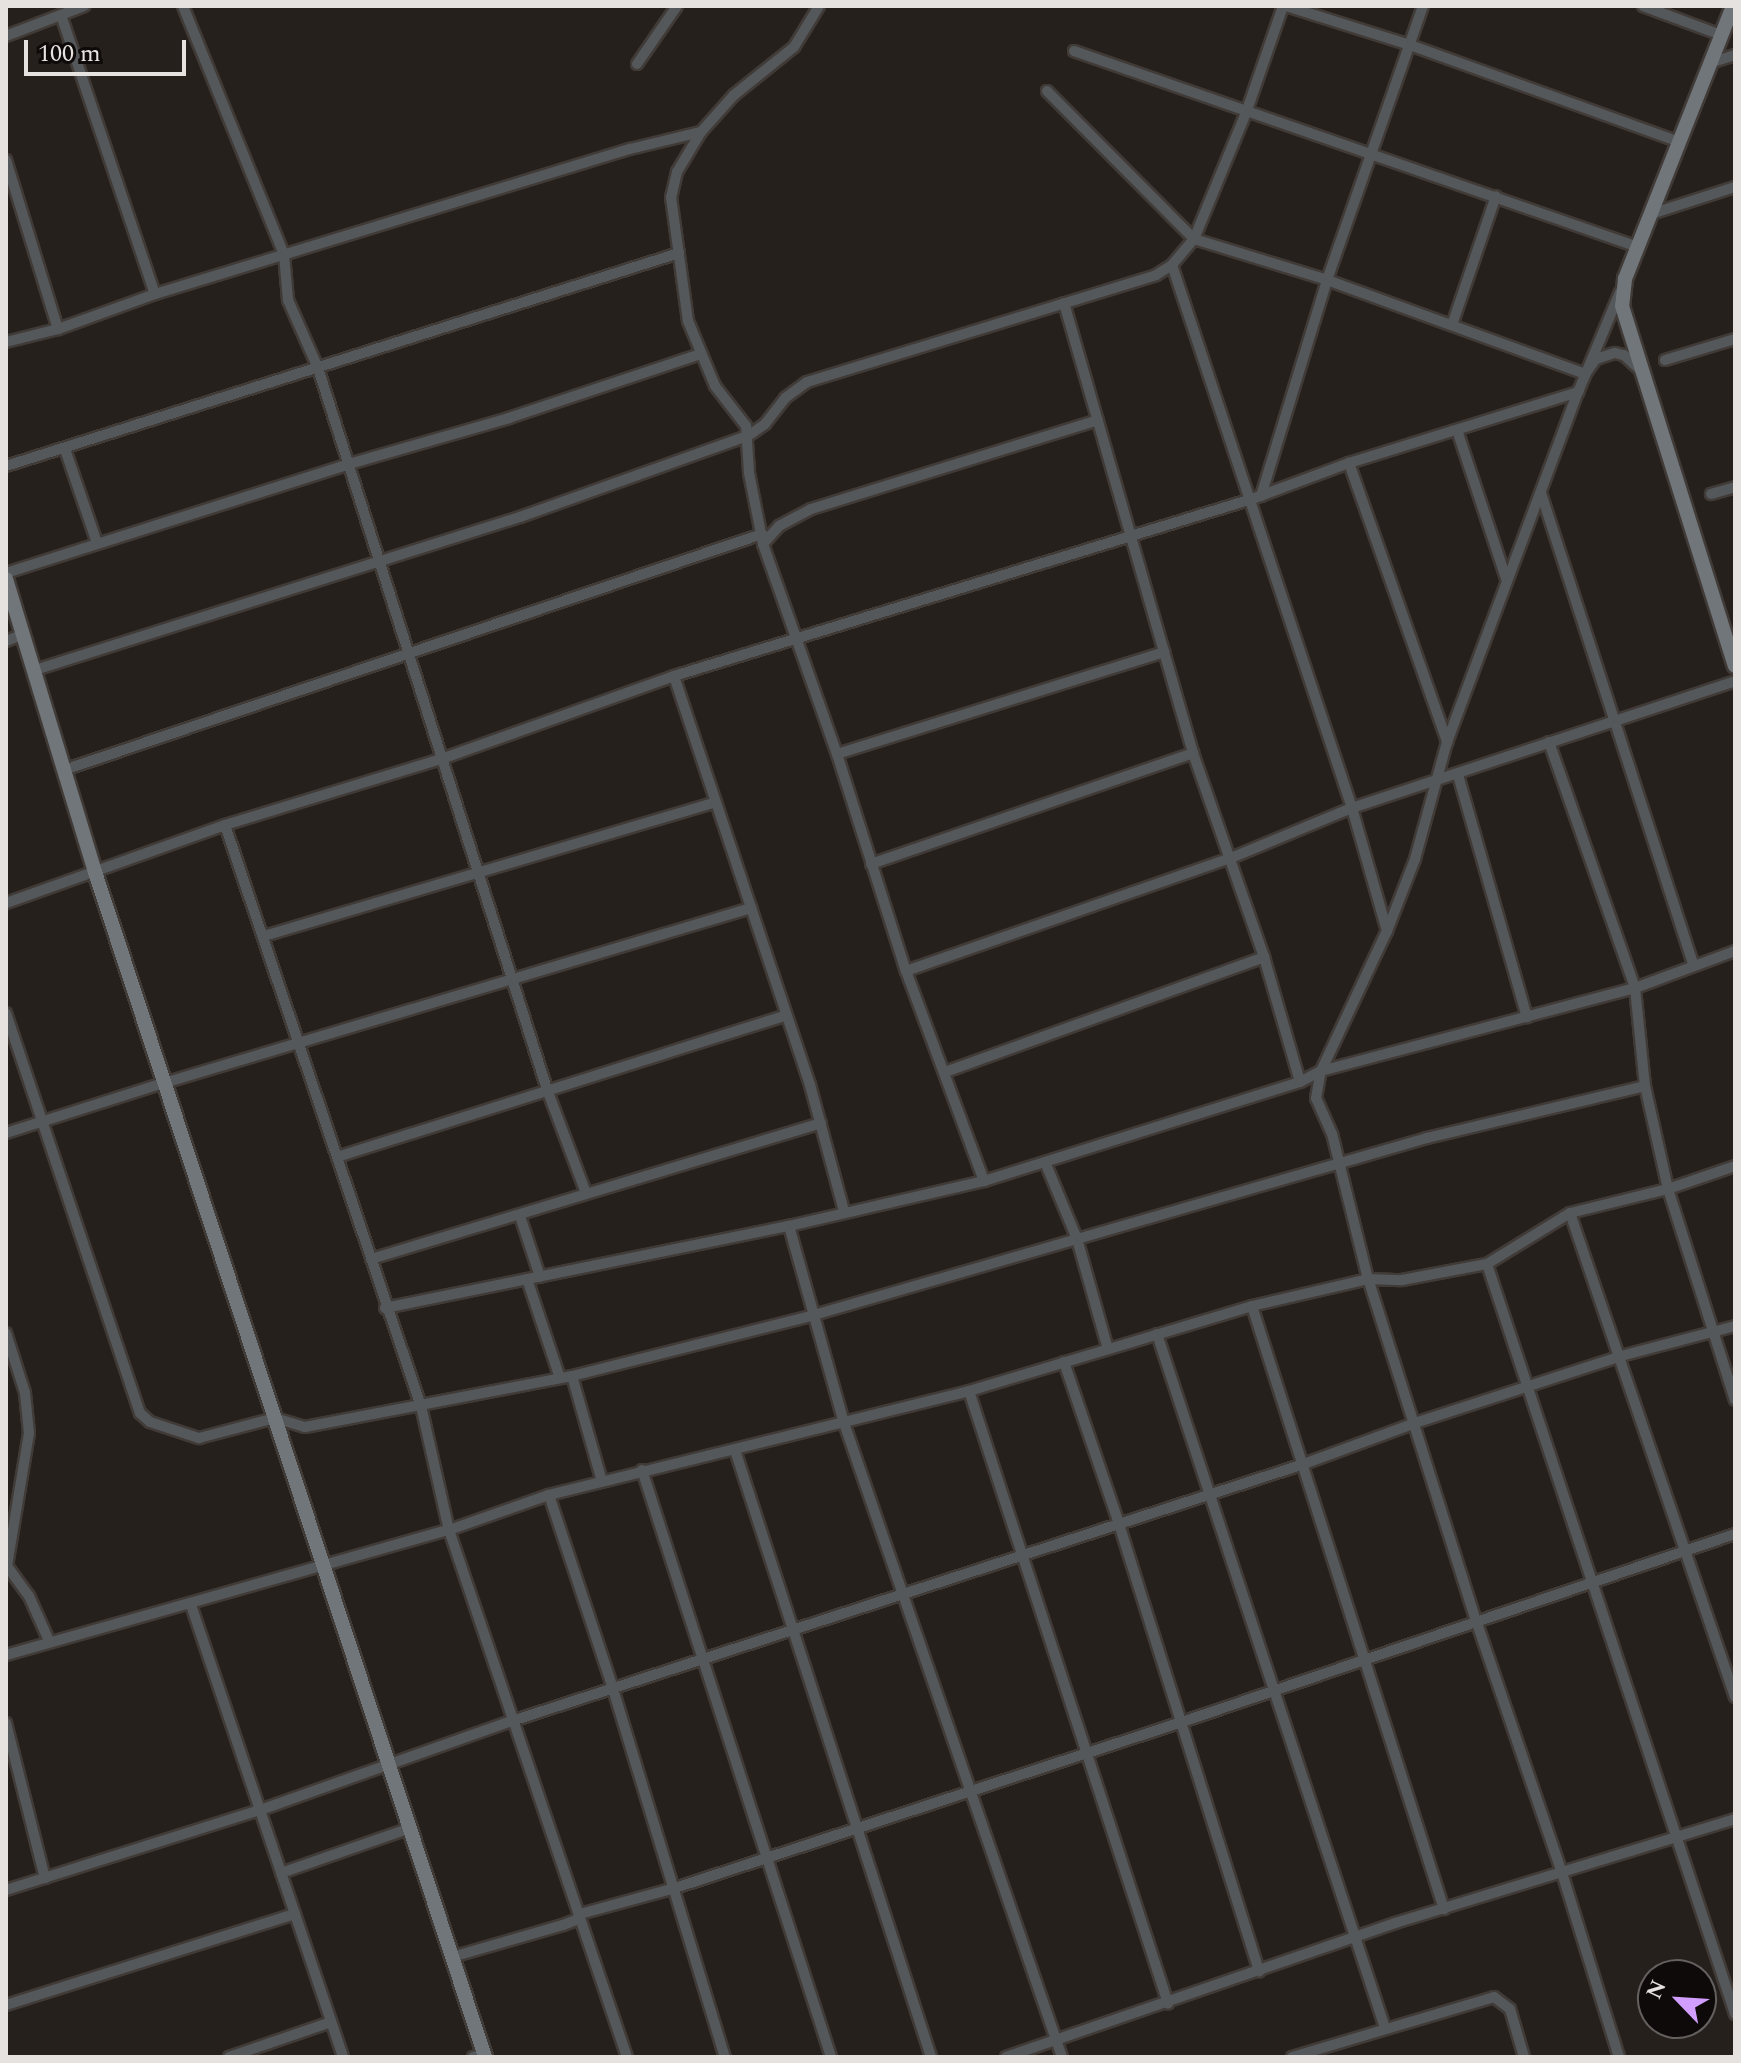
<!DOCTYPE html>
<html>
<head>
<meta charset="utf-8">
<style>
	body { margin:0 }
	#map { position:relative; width:1741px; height:2063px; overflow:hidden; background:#26201d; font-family:Spectral,serif }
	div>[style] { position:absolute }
	.roads { filter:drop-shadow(2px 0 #413b38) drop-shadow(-2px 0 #413b38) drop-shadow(0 2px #413b38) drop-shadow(0 -2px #413b38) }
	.street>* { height:10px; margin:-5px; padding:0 5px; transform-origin:5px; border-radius:5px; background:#55585a }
	.secondary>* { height:14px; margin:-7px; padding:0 7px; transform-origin:7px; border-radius:7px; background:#71767a }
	span { translate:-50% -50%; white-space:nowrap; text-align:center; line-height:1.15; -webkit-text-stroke:8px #0d0a09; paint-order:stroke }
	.frame { position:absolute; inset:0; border:8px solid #e6e2e0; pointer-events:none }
	.north { position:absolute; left:1637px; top:1959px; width:80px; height:80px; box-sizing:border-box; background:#0d0a09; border:2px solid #64605f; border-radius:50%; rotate:295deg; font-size:22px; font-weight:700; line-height:32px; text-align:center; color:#e6e2e0 }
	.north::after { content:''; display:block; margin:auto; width:28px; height:36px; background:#d19dfe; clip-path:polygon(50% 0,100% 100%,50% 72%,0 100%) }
	.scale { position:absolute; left:24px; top:40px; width:162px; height:36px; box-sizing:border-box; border:4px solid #e6e2e0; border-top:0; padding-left:10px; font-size:24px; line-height:28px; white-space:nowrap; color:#e6e2e0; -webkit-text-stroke:6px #0d0a09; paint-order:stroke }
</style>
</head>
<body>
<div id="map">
	<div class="roads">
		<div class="street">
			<div style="left:183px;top:6px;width:269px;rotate:67.9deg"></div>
			<div style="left:284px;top:255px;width:45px;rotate:84.9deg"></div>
			<div style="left:288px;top:300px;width:74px;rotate:66.2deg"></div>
			<div style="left:318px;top:368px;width:760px;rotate:72.38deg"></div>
			<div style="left:548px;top:1092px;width:108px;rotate:69.4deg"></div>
			<div style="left:1286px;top:6px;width:130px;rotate:17.5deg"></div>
			<div style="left:1410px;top:45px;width:286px;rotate:19.8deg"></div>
			<div style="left:1643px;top:6px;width:83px;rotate:20.4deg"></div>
			<div style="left:61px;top:15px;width:294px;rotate:71.4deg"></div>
			<div style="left:6px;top:36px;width:84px;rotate:-21deg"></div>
			<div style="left:1074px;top:51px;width:597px;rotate:19.16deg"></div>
			<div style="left:1710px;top:63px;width:26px;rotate:-18deg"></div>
			<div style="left:637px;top:64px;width:70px;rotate:-55.4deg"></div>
			<div style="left:1047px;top:91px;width:209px;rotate:45.2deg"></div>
			<div style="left:1194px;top:239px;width:139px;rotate:17.1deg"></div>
			<div style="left:1327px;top:280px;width:275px;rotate:20deg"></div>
			<div style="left:1585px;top:374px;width:19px;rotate:-54deg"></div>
			<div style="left:1596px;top:359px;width:20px;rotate:-18deg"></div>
			<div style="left:1615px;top:353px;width:9px;rotate:13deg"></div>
			<div style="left:1624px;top:355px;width:19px;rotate:43deg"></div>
			<div style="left:701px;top:132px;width:47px;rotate:121deg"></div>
			<div style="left:677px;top:172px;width:26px;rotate:103deg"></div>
			<div style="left:671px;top:197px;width:125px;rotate:82.2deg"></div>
			<div style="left:688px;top:321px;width:70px;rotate:67.4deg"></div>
			<div style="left:715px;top:386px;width:51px;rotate:52.2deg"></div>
			<div style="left:746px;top:426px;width:47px;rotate:86.3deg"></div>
			<div style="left:749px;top:473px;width:72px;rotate:78.8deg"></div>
			<div style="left:763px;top:544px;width:223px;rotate:70.6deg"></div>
			<div style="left:837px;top:754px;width:228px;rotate:72.4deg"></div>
			<div style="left:906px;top:971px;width:224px;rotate:69.6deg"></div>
			<div style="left:6px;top:160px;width:177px;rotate:72.9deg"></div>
			<div style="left:1651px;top:214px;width:88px;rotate:-17.8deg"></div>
			<div style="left:1172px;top:265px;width:572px;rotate:71.66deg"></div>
			<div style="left:1352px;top:808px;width:128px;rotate:74.1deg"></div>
			<div style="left:1064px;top:303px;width:468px;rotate:74deg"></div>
			<div style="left:1193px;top:753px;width:216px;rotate:70.8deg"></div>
			<div style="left:1264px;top:957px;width:130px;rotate:73.9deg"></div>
			<div style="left:1452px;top:325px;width:136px;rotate:-71.2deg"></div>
			<div style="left:6px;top:342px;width:54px;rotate:-14deg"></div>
			<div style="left:58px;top:329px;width:103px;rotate:-19.8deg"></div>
			<div style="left:155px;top:294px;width:497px;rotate:-17deg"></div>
			<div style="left:630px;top:149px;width:73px;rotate:-13.5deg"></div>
			<div style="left:701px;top:132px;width:50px;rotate:-48.3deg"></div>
			<div style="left:734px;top:95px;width:77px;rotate:-38.7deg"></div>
			<div style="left:794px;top:47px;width:48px;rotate:-58.6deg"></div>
			<div style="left:1665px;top:360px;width:73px;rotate:-16.7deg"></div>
			<div style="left:1457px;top:430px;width:159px;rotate:71.7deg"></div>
			<div style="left:65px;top:449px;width:99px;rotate:71.2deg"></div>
			<div style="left:1349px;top:463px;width:296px;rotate:70.6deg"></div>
			<div style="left:6px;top:466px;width:706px;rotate:-17.56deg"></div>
			<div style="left:1541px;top:493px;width:497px;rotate:72.1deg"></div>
			<div style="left:1711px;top:494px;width:25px;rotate:-16deg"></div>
			<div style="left:1261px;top:496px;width:226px;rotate:-73deg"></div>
			<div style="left:1327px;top:280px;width:290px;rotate:-70.7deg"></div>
			<div style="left:763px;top:544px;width:24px;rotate:-48deg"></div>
			<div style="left:779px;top:526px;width:36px;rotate:-28deg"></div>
			<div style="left:811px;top:509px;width:300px;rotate:-17.2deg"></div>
			<div style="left:6px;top:573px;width:360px;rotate:-17.6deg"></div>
			<div style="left:349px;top:464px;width:166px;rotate:-16deg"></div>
			<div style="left:509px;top:418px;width:201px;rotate:-18.5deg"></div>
			<div style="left:6px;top:641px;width:19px;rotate:-21deg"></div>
			<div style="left:35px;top:670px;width:509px;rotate:-17.51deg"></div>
			<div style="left:520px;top:517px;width:242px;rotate:-19.6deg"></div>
			<div style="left:748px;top:436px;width:21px;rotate:-35deg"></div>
			<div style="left:765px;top:424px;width:33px;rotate:-52deg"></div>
			<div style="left:785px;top:398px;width:27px;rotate:-36deg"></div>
			<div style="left:807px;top:382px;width:365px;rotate:-17deg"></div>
			<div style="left:1156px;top:275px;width:19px;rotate:-32deg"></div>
			<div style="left:1172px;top:265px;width:34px;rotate:-50deg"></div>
			<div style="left:1194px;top:239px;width:136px;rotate:-67.6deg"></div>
			<div style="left:1246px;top:113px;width:113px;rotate:-70.9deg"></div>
			<div style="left:674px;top:676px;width:431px;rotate:71.6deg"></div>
			<div style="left:810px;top:1085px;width:131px;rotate:74.9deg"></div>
			<div style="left:1549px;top:742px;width:261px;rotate:70.7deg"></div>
			<div style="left:1635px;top:988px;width:99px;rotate:84.2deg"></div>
			<div style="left:1645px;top:1086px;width:106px;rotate:77.4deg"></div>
			<div style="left:1668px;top:1189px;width:221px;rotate:72.4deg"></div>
			<div style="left:837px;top:754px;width:343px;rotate:-17.3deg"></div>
			<div style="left:64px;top:770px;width:737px;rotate:-18.68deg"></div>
			<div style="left:1458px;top:775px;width:252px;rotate:74.1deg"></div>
			<div style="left:225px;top:825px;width:613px;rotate:71.36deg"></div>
			<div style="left:421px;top:1406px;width:127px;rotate:77.3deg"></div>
			<div style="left:449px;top:1530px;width:556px;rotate:71.34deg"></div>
			<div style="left:871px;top:864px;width:341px;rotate:-19deg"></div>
			<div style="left:6px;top:903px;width:232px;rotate:-19.6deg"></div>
			<div style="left:225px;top:825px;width:226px;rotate:-17deg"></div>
			<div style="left:441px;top:759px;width:247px;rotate:-19.6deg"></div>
			<div style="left:674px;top:676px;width:604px;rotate:-17.03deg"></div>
			<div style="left:1252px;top:499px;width:103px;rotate:-20.4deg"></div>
			<div style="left:1349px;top:463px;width:240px;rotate:-17.2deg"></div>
			<div style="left:264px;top:936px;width:471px;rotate:-16.5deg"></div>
			<div style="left:906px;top:971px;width:344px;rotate:-19.2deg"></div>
			<div style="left:1231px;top:858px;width:131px;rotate:-22.5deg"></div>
			<div style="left:1352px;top:808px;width:404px;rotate:-18.3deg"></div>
			<div style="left:6px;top:1013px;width:422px;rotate:71.5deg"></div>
			<div style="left:140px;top:1413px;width:13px;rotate:42deg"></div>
			<div style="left:150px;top:1422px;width:52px;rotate:18.1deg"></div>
			<div style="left:199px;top:1438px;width:79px;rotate:-14.7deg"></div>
			<div style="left:275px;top:1418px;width:31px;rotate:17deg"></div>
			<div style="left:305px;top:1427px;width:272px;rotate:-10.8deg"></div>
			<div style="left:572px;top:1376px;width:250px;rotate:-14.1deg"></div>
			<div style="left:814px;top:1315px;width:638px;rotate:-16.11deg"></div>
			<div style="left:1427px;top:1138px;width:224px;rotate:-13.4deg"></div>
			<div style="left:945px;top:1072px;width:339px;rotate:-19.8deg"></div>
			<div style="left:6px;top:1133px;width:166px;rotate:-17.6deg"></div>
			<div style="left:164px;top:1083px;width:613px;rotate:-16.6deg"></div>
			<div style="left:337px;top:1157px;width:471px;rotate:-17.5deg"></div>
			<div style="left:1045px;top:1162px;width:83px;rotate:67.4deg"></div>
			<div style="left:1077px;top:1239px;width:114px;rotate:74.3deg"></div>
			<div style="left:1570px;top:1213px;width:511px;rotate:71.18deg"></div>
			<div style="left:520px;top:1216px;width:64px;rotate:71.8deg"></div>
			<div style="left:789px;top:1226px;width:201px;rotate:74.4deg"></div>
			<div style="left:843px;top:1420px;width:674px;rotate:71.03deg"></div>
			<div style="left:371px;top:1259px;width:470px;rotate:-16.8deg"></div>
			<div style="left:1487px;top:1264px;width:790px;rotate:71.7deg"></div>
			<div style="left:527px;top:1279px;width:104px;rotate:71.6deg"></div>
			<div style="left:1252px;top:1306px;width:633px;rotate:72.34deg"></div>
			<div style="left:385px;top:1308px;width:412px;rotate:-11.5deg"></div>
			<div style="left:789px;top:1226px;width:200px;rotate:-13deg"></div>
			<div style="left:984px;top:1181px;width:331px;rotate:-17.4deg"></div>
			<div style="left:1300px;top:1082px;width:24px;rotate:-28deg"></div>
			<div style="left:1321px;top:1071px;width:325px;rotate:-14.8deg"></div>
			<div style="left:1635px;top:988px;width:107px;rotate:-20.3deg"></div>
			<div style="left:6px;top:1333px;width:63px;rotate:72.4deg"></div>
			<div style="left:25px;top:1393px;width:40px;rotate:84.3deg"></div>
			<div style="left:29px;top:1433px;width:135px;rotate:99.4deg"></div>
			<div style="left:7px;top:1566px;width:37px;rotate:54deg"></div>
			<div style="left:29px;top:1596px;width:51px;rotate:65.9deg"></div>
			<div style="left:1157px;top:1334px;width:730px;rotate:71.81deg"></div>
			<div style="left:1064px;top:1362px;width:171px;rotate:71.2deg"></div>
			<div style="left:1119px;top:1524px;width:469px;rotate:72.6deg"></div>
			<div style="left:572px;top:1376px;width:109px;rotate:74.1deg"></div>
			<div style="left:969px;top:1391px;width:644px;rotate:71.99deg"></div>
			<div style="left:735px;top:1450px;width:638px;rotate:72.1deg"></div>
			<div style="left:642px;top:1470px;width:617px;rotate:72.15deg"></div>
			<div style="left:549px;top:1495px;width:204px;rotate:71.7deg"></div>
			<div style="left:613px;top:1689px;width:385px;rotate:73.1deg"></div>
			<div style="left:191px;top:1605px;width:477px;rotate:71.4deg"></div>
			<div style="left:6px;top:1655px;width:460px;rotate:-15.8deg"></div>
			<div style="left:449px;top:1530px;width:106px;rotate:-19.3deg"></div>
			<div style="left:549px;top:1495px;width:433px;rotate:-13.9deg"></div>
			<div style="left:969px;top:1391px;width:295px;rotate:-16.7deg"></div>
			<div style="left:1252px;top:1306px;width:119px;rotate:-13.1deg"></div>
			<div style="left:1368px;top:1279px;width:34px;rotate:2deg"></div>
			<div style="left:1402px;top:1280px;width:86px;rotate:-10.7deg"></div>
			<div style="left:1487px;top:1264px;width:97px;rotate:-31.6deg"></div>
			<div style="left:1570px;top:1213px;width:101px;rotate:-13.8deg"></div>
			<div style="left:1668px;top:1189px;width:71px;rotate:-18.9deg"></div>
			<div style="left:6px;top:1723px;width:160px;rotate:75.9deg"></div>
			<div style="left:281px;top:1873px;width:137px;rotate:-19.2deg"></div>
			<div style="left:6px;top:1890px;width:266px;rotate:-17.5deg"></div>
			<div style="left:260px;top:1810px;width:267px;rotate:-19.5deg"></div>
			<div style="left:512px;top:1721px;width:829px;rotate:-17.98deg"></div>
			<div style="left:1301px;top:1465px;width:121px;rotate:-20.2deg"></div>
			<div style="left:1415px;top:1423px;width:217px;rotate:-18deg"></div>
			<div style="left:1621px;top:1356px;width:118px;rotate:-14.7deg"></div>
			<div style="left:452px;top:1957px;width:116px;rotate:-16.1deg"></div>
			<div style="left:563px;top:1925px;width:14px;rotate:-21deg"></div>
			<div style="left:576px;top:1920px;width:7px;rotate:-56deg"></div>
			<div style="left:580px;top:1914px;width:98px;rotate:-15.3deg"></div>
			<div style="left:675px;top:1888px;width:533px;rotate:-18.13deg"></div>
			<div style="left:1182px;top:1722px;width:584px;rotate:-18.78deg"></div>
			<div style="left:6px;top:2005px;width:303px;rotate:-17.5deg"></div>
			<div style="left:229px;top:2057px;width:108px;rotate:-18.9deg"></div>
			<div style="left:473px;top:2057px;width:11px;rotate:-15deg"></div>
			<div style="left:1006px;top:2057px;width:411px;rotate:-19deg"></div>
			<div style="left:1395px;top:1923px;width:356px;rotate:-17deg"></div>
			<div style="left:1292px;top:2057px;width:211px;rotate:-16.5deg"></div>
			<div style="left:1494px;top:1997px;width:20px;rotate:37deg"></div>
			<div style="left:1510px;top:2009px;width:50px;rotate:73.7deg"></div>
			<div style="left:1619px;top:2057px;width:193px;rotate:-107.2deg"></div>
			<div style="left:1562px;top:1873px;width:266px;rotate:-108.8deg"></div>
			<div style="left:1476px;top:1621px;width:359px;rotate:-107.5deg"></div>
			<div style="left:1368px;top:1279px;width:149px;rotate:-103.9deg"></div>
			<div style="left:1332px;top:1134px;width:39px;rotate:-114deg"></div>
			<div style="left:1316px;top:1098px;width:27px;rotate:-80deg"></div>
			<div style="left:1321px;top:1071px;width:155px;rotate:-64.8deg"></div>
			<div style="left:1387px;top:931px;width:77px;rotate:-68.7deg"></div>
			<div style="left:1415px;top:859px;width:121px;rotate:-74.7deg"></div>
			<div style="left:1447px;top:742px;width:374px;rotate:-69.5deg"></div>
			<div style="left:1578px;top:392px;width:108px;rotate:-67.2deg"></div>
		</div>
		<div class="secondary">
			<div style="left:1733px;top:6px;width:294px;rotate:111.6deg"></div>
			<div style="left:1625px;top:279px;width:27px;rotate:96deg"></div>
			<div style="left:1622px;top:306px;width:377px;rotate:72.6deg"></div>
			<div style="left:6px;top:579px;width:306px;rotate:73.1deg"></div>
			<div style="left:95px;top:872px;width:1248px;rotate:71.78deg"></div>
		</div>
	</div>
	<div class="frame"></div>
	<div class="north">N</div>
	<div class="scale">100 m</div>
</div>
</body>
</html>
